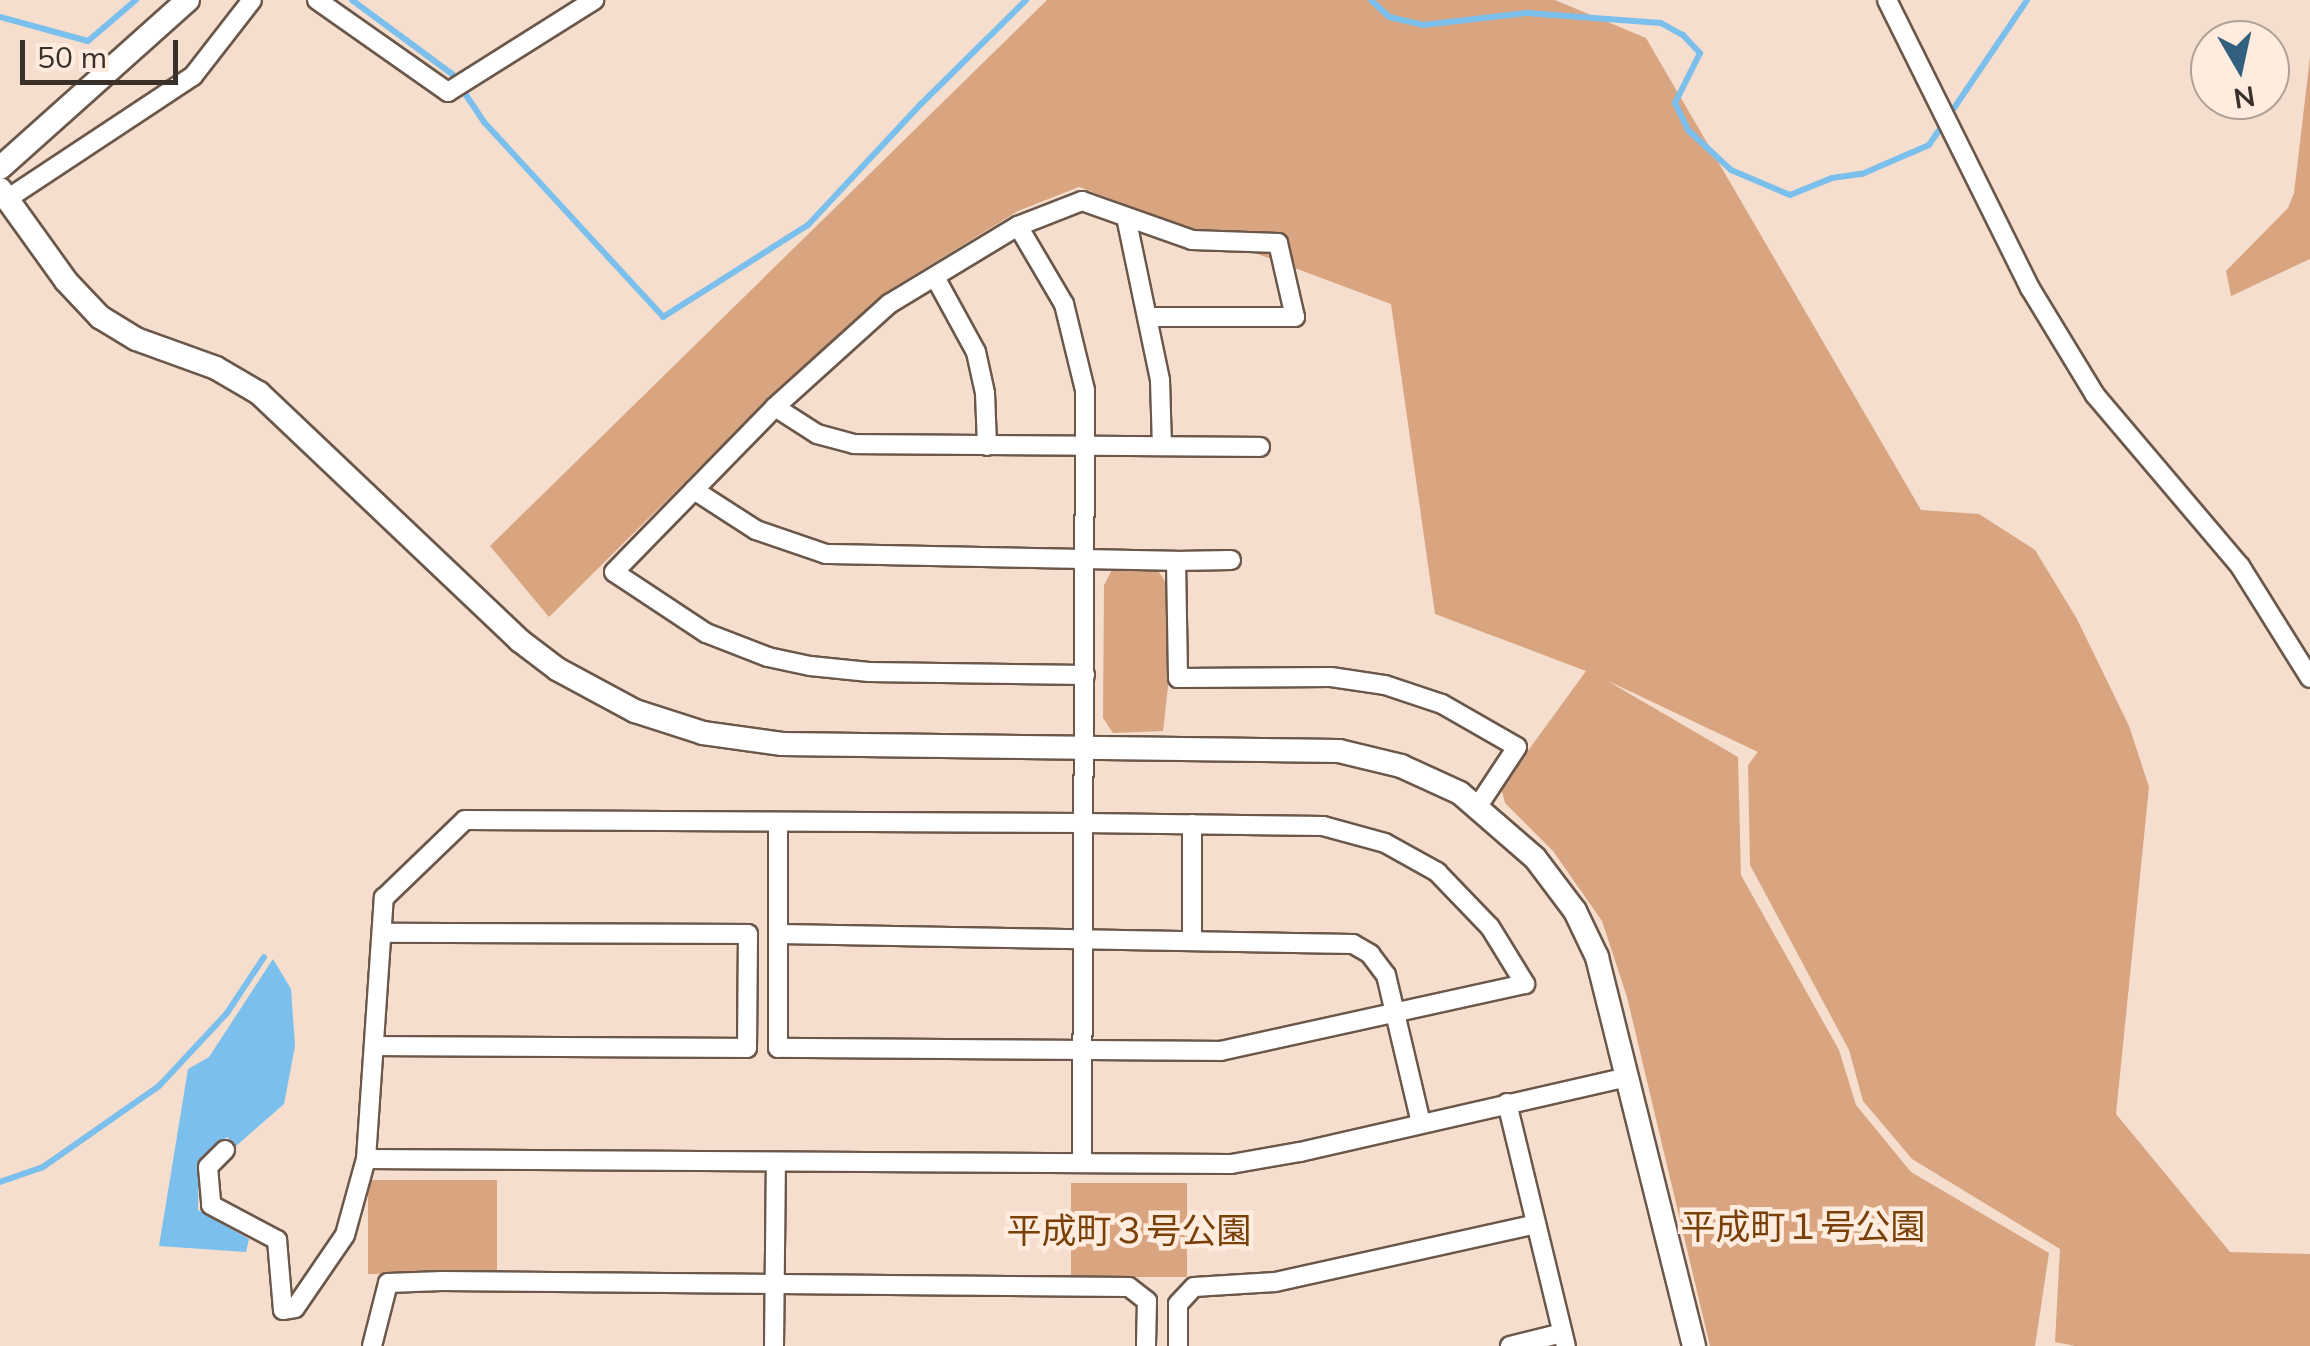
<!DOCTYPE html>
<html>
<head>
<meta charset="utf-8">
<style>
	body { margin:0 }
	#map { position:relative; width:2310px; height:1346px; overflow:hidden; background:#f5dece; font-family:Mulish,"Noto Sans JP",sans-serif }
	div>[style] { position:absolute }
	.green>* { inset:0; background:#d8a580; transform-origin:0 0 }
	.water>* { inset:0; background:#7bbfed }
	.stream>* { height:6px; margin:-3px; padding:0 3px; transform-origin:3px; border-radius:3px; background:#7bbfed }
	.roads { filter:drop-shadow(2px 0 #6b584a) drop-shadow(-2px 0 #6b584a) drop-shadow(0 2px #6b584a) drop-shadow(0 -2px #6b584a) }
	.street>* { height:18px; margin:-9px; padding:0 9px; transform-origin:9px; border-radius:9px; background:#fff }
	.secondary>* { height:22px; margin:-11px; padding:0 11px; transform-origin:11px; border-radius:11px; background:#fff }
	span { translate:-50% -50%; white-space:nowrap; text-align:center; line-height:1.15; -webkit-text-stroke:9px #ffecdf; paint-order:stroke }
	.park-label { font-size:35px; color:#794008 }
	.north { position:absolute; left:2190px; top:20px; width:100px; height:100px; box-sizing:border-box; background:#ffecdf; border:2px solid #b0a197; border-radius:50%; rotate:171deg; font-size:28px; font-weight:700; line-height:40px; text-align:center; color:#39302a }
	.north::after { content:''; display:block; margin:auto; width:35px; height:45px; background:#31617f; clip-path:polygon(50% 0,100% 100%,50% 72%,0 100%) }
	.scale { position:absolute; left:20px; top:40px; width:158px; height:45px; box-sizing:border-box; border:5px solid #39302a; border-top:0; padding-left:12px; font-size:30px; line-height:35px; white-space:nowrap; color:#39302a; -webkit-text-stroke:8px #ffecdf; paint-order:stroke }
</style>
</head>
<body>
<div id="map">
	<div class="green">
		<div style="clip-path:polygon(1047px 0,1555px 0,1646px 38px,1921px 510px,1979px 514px,2035px 550px,2077px 619px,2129px 726px,2149px 787px,2116px 1114px,2230px 1252px,2310px 1254px,2310px 1346px,2075px 1346px,2055px 1342px,2060px 1249px,1912px 1159px,1863px 1101px,1849px 1050px,1750px 865px,1748px 765px,1758px 752px,1606px 680px,1738px 757px,1741px 875px,1839px 1050px,1856px 1105px,1911px 1172px,2049px 1253px,2035px 1346px,1710px 1346px,1627px 997px,1602px 921px,1553px 851px,1505px 803px,1501px 788px,1586px 671px,1435px 614px,1391px 304px,1079px 187px,1018px 211px,883px 294px,780px 388px,549px 617px,490px 546px)"></div>
		<div style="clip-path:polygon(2310px 57px,2310px 259px,2231px 296px,2226px 271px,2288px 208px,2294px 193px)"></div>
		<div style="clip-path:polygon(1157px 569px,1168px 586px,1168px 687px,1163px 731px,1113px 733px,1103px 718px,1104px 585px,1112px 570px)"></div>
		<div style="left:368px;top:1180px;width:129px;height:94px"></div>
		<div style="left:1071px;top:1183px;width:116px;height:94px"></div>
	</div>
	<div class="water">
		<div style="clip-path:polygon(273px 959px,291px 989px,295px 1046px,284px 1104px,236px 1146px,227px 1137px,199px 1160px,198px 1210px,249px 1239px,246px 1252px,159px 1246px,188px 1069px,209px 1057px)"></div>
	</div>
	<div class="stream">
		<div style="left:352px;top:0;width:124px;rotate:36.5deg"></div>
		<div style="left:452px;top:74px;width:58px;rotate:56.3deg"></div>
		<div style="left:484px;top:122px;width:265px;rotate:47.4deg"></div>
		<div style="left:663px;top:317px;width:172px;rotate:-32.4deg"></div>
		<div style="left:808px;top:225px;width:166px;rotate:-47deg"></div>
		<div style="left:921px;top:104px;width:148px;rotate:-44.7deg"></div>
		<div style="left:1371px;top:0;width:25px;rotate:43deg"></div>
		<div style="left:1389px;top:17px;width:35px;rotate:13deg"></div>
		<div style="left:1423px;top:25px;width:105px;rotate:-6.6deg"></div>
		<div style="left:1527px;top:13px;width:134px;rotate:4.3deg"></div>
		<div style="left:1661px;top:23px;width:25px;rotate:29deg"></div>
		<div style="left:1683px;top:35px;width:25px;rotate:47deg"></div>
		<div style="left:1700px;top:53px;width:56px;rotate:116.6deg"></div>
		<div style="left:1675px;top:103px;width:30px;rotate:64deg"></div>
		<div style="left:1688px;top:130px;width:59px;rotate:42.9deg"></div>
		<div style="left:1731px;top:170px;width:64px;rotate:23deg"></div>
		<div style="left:1790px;top:195px;width:45px;rotate:-22deg"></div>
		<div style="left:1832px;top:178px;width:30px;rotate:-8deg"></div>
		<div style="left:1862px;top:174px;width:73px;rotate:-23.4deg"></div>
		<div style="left:1929px;top:145px;width:175px;rotate:-55.9deg"></div>
		<div style="left:0;top:17px;width:91px;rotate:15.3deg"></div>
		<div style="left:88px;top:41px;width:63px;rotate:-40.5deg"></div>
		<div style="left:0;top:1182px;width:46px;rotate:-19.2deg"></div>
		<div style="left:43px;top:1167px;width:141px;rotate:-34.9deg"></div>
		<div style="left:159px;top:1086px;width:100px;rotate:-47deg"></div>
		<div style="left:227px;top:1013px;width:67px;rotate:-56.5deg"></div>
	</div>
	<div class="roads">
		<div class="street">
			<div style="left:317px;top:0;width:160px;rotate:35.1deg"></div>
			<div style="left:448px;top:92px;width:173px;rotate:-32.2deg"></div>
			<div style="left:1887px;top:0;width:322px;rotate:63.6deg"></div>
			<div style="left:2030px;top:288px;width:125px;rotate:58.7deg"></div>
			<div style="left:2095px;top:395px;width:224px;rotate:49.7deg"></div>
			<div style="left:2240px;top:566px;width:132px;rotate:58deg"></div>
			<div style="left:7px;top:199px;width:223px;rotate:-33.5deg"></div>
			<div style="left:193px;top:76px;width:96px;rotate:-52.2deg"></div>
			<div style="left:1126px;top:217px;width:167px;rotate:78.2deg"></div>
			<div style="left:1160px;top:380px;width:66px;rotate:88.3deg"></div>
			<div style="left:1018px;top:226px;width:91px;rotate:59.5deg"></div>
			<div style="left:1064px;top:304px;width:89px;rotate:76.3deg"></div>
			<div style="left:1085px;top:390px;width:773px;rotate:90.22deg"></div>
			<div style="left:935px;top:277px;width:85px;rotate:61.3deg"></div>
			<div style="left:976px;top:352px;width:42px;rotate:77.6deg"></div>
			<div style="left:985px;top:393px;width:53px;rotate:87.8deg"></div>
			<div style="left:775px;top:407px;width:50px;rotate:32.7deg"></div>
			<div style="left:817px;top:434px;width:38px;rotate:15deg"></div>
			<div style="left:854px;top:444px;width:406px;rotate:0.4deg"></div>
			<div style="left:694px;top:490px;width:74px;rotate:32.8deg"></div>
			<div style="left:756px;top:530px;width:74px;rotate:18.9deg"></div>
			<div style="left:826px;top:554px;width:350px;rotate:1.1deg"></div>
			<div style="left:1176px;top:561px;width:117px;rotate:89deg"></div>
			<div style="left:1178px;top:678px;width:153px;rotate:-0.4deg"></div>
			<div style="left:1331px;top:677px;width:55px;rotate:8.4deg"></div>
			<div style="left:1385px;top:685px;width:60px;rotate:18.4deg"></div>
			<div style="left:1442px;top:704px;width:86px;rotate:29.8deg"></div>
			<div style="left:1517px;top:747px;width:71px;rotate:123.5deg"></div>
			<div style="left:1176px;top:561px;width:55px;rotate:-1deg"></div>
			<div style="left:1085px;top:675px;width:216px;rotate:-179.2deg"></div>
			<div style="left:869px;top:672px;width:59px;rotate:-174.2deg"></div>
			<div style="left:810px;top:666px;width:43px;rotate:-167.9deg"></div>
			<div style="left:768px;top:657px;width:66px;rotate:-158.8deg"></div>
			<div style="left:706px;top:633px;width:110px;rotate:-146.5deg"></div>
			<div style="left:614px;top:572px;width:231px;rotate:-45.7deg"></div>
			<div style="left:775px;top:407px;width:154px;rotate:-42.1deg"></div>
			<div style="left:889px;top:304px;width:151px;rotate:-31.2deg"></div>
			<div style="left:1018px;top:226px;width:69px;rotate:-21.3deg"></div>
			<div style="left:1082px;top:201px;width:117px;rotate:19.5deg"></div>
			<div style="left:1192px;top:240px;width:86px;rotate:2deg"></div>
			<div style="left:1278px;top:243px;width:76px;rotate:77.1deg"></div>
			<div style="left:1295px;top:317px;width:148px;rotate:180deg"></div>
			<div style="left:1192px;top:824px;width:114px;rotate:90deg"></div>
			<div style="left:779px;top:934px;width:574px;rotate:1deg"></div>
			<div style="left:1353px;top:944px;width:20px;rotate:30deg"></div>
			<div style="left:1370px;top:954px;width:26px;rotate:53deg"></div>
			<div style="left:1386px;top:975px;width:152px;rotate:76.7deg"></div>
			<div style="left:374px;top:1046px;width:373px;rotate:0.3deg"></div>
			<div style="left:747px;top:1048px;width:114px;rotate:-89.5deg"></div>
			<div style="left:748px;top:934px;width:366px;rotate:-179.8deg"></div>
			<div style="left:1507px;top:1103px;width:250px;rotate:76.4deg"></div>
			<div style="left:225px;top:1150px;width:24px;rotate:135deg"></div>
			<div style="left:208px;top:1167px;width:38px;rotate:85deg"></div>
			<div style="left:211px;top:1205px;width:75px;rotate:27.9deg"></div>
			<div style="left:277px;top:1240px;width:70px;rotate:85.1deg"></div>
			<div style="left:283px;top:1310px;width:12px;rotate:-9deg"></div>
			<div style="left:295px;top:1308px;width:88px;rotate:-55.6deg"></div>
			<div style="left:345px;top:1235px;width:79px;rotate:-74.6deg"></div>
			<div style="left:366px;top:1159px;width:262px;rotate:-86.1deg"></div>
			<div style="left:384px;top:898px;width:112px;rotate:-43.9deg"></div>
			<div style="left:465px;top:820px;width:618px;rotate:0.28deg"></div>
			<div style="left:1083px;top:823px;width:240px;rotate:0.7deg"></div>
			<div style="left:1323px;top:826px;width:64px;rotate:15.3deg"></div>
			<div style="left:1385px;top:843px;width:60px;rotate:29.1deg"></div>
			<div style="left:1437px;top:872px;width:76px;rotate:46.1deg"></div>
			<div style="left:1490px;top:927px;width:67px;rotate:58.4deg"></div>
			<div style="left:1525px;top:984px;width:311px;rotate:167.6deg"></div>
			<div style="left:1221px;top:1051px;width:443px;rotate:-179.6deg"></div>
			<div style="left:778px;top:1048px;width:226px;rotate:-90deg"></div>
			<div style="left:366px;top:1159px;width:865px;rotate:0.33deg"></div>
			<div style="left:1231px;top:1164px;width:70px;rotate:-9.9deg"></div>
			<div style="left:1300px;top:1152px;width:336px;rotate:-12.9deg"></div>
			<div style="left:372px;top:1346px;width:65px;rotate:-75.7deg"></div>
			<div style="left:388px;top:1283px;width:54px;rotate:-2.1deg"></div>
			<div style="left:442px;top:1281px;width:687px;rotate:0.5deg"></div>
			<div style="left:1129px;top:1287px;width:23px;rotate:38deg"></div>
			<div style="left:1147px;top:1301px;width:45px;rotate:91.3deg"></div>
			<div style="left:774px;top:1346px;width:184px;rotate:-89.4deg"></div>
			<div style="left:1178px;top:1346px;width:42px;rotate:-90deg"></div>
			<div style="left:1178px;top:1304px;width:23px;rotate:-47deg"></div>
			<div style="left:1194px;top:1287px;width:81px;rotate:-3.5deg"></div>
			<div style="left:1275px;top:1282px;width:267px;rotate:-12.5deg"></div>
			<div style="left:1510px;top:1346px;width:54px;rotate:-14deg"></div>
		</div>
		<div class="secondary">
			<div style="left:0;top:168px;width:252px;rotate:-41.8deg"></div>
			<div style="left:0;top:189px;width:113px;rotate:54.3deg"></div>
			<div style="left:66px;top:281px;width:50px;rotate:46.6deg"></div>
			<div style="left:100px;top:317px;width:42px;rotate:31.4deg"></div>
			<div style="left:136px;top:339px;width:85px;rotate:19.9deg"></div>
			<div style="left:216px;top:368px;width:50px;rotate:30.2deg"></div>
			<div style="left:259px;top:393px;width:359px;rotate:43.5deg"></div>
			<div style="left:519px;top:640px;width:48px;rotate:37.3deg"></div>
			<div style="left:557px;top:669px;width:89px;rotate:28.3deg"></div>
			<div style="left:635px;top:711px;width:71px;rotate:17.9deg"></div>
			<div style="left:703px;top:733px;width:80px;rotate:7.9deg"></div>
			<div style="left:782px;top:744px;width:557px;rotate:0.72deg"></div>
			<div style="left:1339px;top:751px;width:64px;rotate:13.6deg"></div>
			<div style="left:1401px;top:766px;width:65px;rotate:24.6deg"></div>
			<div style="left:1460px;top:793px;width:99px;rotate:40.9deg"></div>
			<div style="left:1535px;top:858px;width:66px;rotate:53deg"></div>
			<div style="left:1575px;top:911px;width:51px;rotate:64.4deg"></div>
			<div style="left:1597px;top:957px;width:401px;rotate:76deg"></div>
		</div>
	</div>
	<div class="park-label">
		<span style="left:1803px;top:1226px">平成町１号公園</span>
		<span style="left:1129px;top:1230px">平成町３号公園</span>
	</div>
	<div class="north">N</div>
	<div class="scale">50 m</div>
</div>
</body>
</html>
